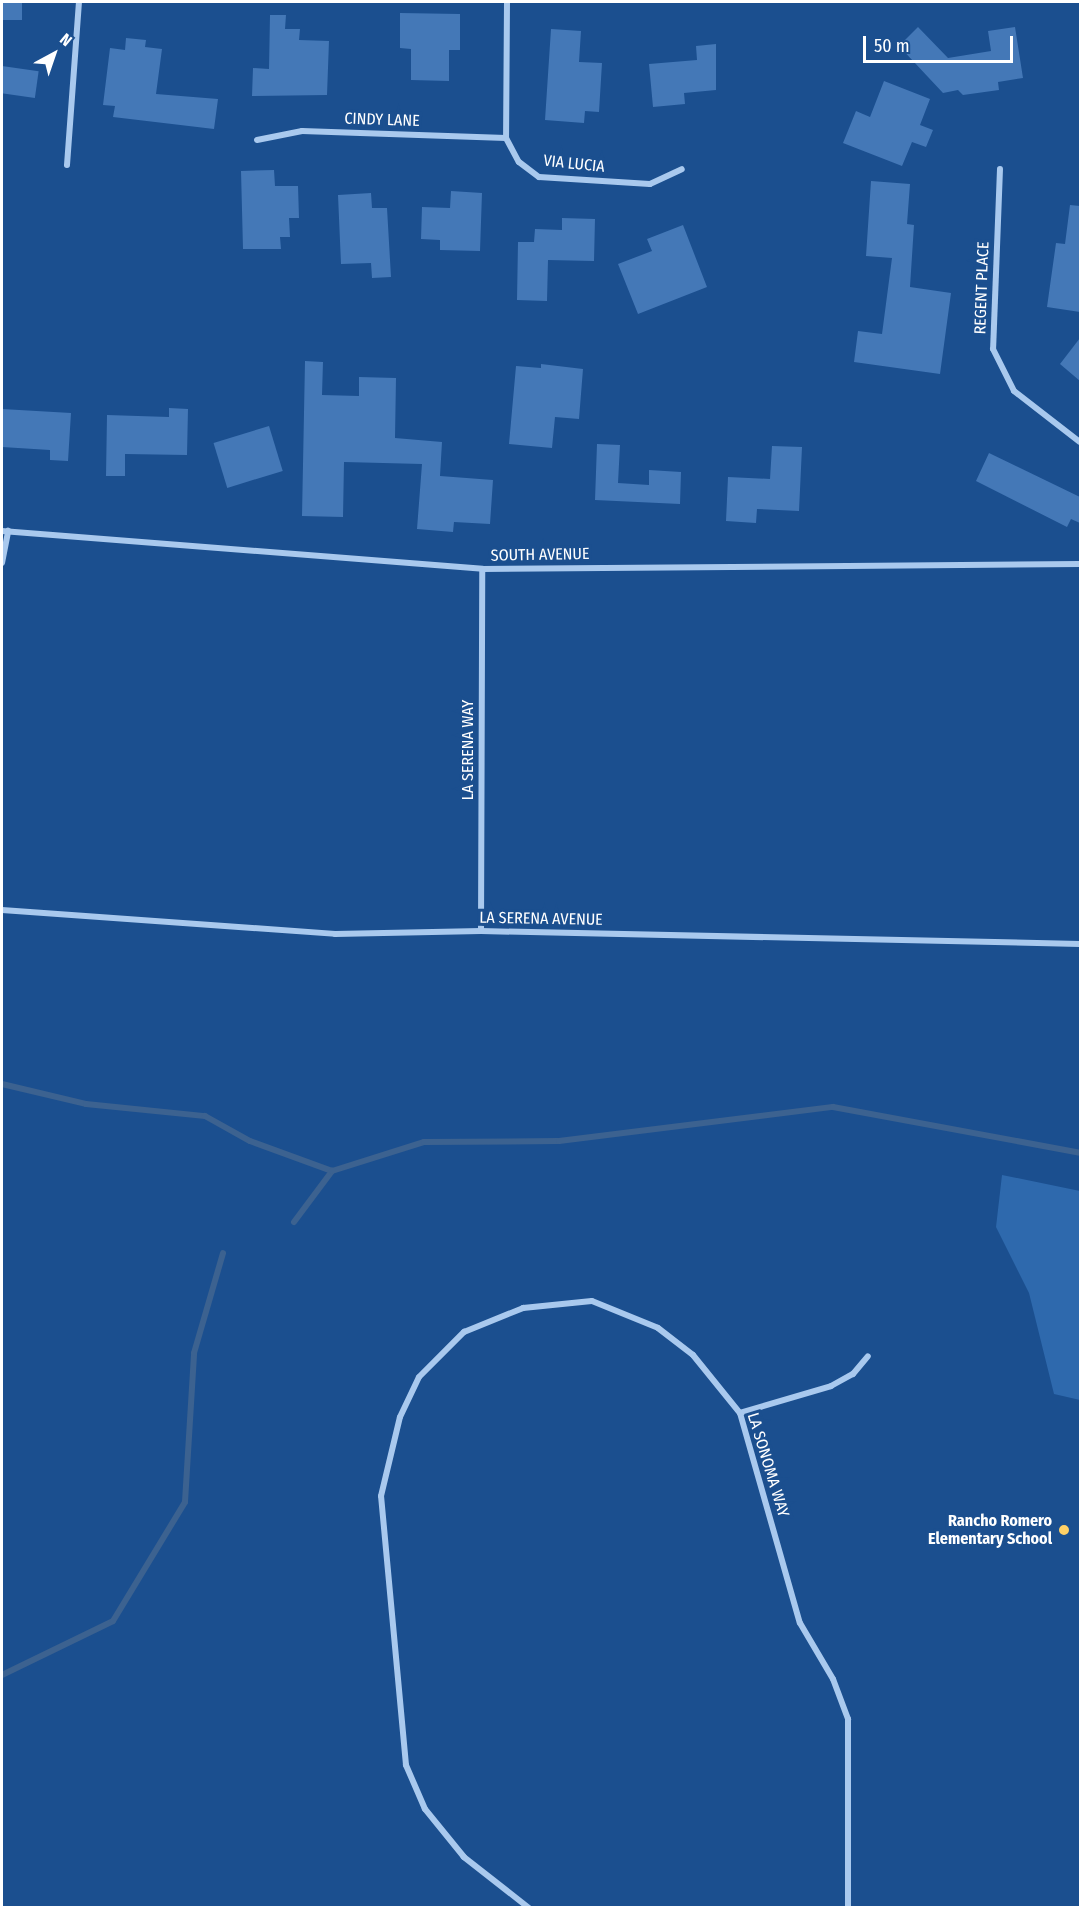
<!DOCTYPE html>
<html>
<head>
<meta charset="utf-8">
<style>
	body { margin:0 }
	#map { position:relative; width:1082px; height:1909px; overflow:hidden; background:#1b4f8f; font-family:"Fira Sans Condensed",sans-serif }
	div>[style] { position:absolute }
	.green>* { inset:0; background:#2e69ad }
	.stream>* { height:6px; margin:-3px; padding:0 3px; transform-origin:3px; border-radius:3px; background:#3c6290 }
	.building>* { inset:0; background:#4478b7; transform-origin:0 0 }
	.minor>* { height:6px; margin:-3px; padding:0 3px; transform-origin:3px; border-radius:3px; background:#a9c9ee }
	.dots>* { width:16px; height:16px; translate:-50% -50%; box-sizing:border-box; border:3px solid #1b4f8f; border-radius:50% }
	span { translate:-50% -50%; white-space:nowrap; text-align:center; line-height:1.15; -webkit-text-stroke:6px #1b4f8f; paint-order:stroke }
	.street-label { font-size:16px; color:#fff }
	.poi-label { font-size:16px; color:#fff; font-weight:700 }
	.right { translate:-100% -50%; text-align:right }
	.frame { position:absolute; inset:0; border:3px solid #fff; pointer-events:none }
	.north { position:absolute; left:24px; top:24px; width:60px; height:60px; -webkit-text-stroke:4px #1b4f8f; paint-order:stroke; rotate:40deg; font-size:16px; font-weight:700; line-height:24px; text-align:center; color:#fff }
	.north::after { content:''; display:block; margin:auto; width:21px; height:27px; background:#fff; clip-path:polygon(50% 0,100% 100%,50% 72%,0 100%) }
	.scale { position:absolute; left:863px; top:36px; width:150px; height:27px; box-sizing:border-box; border:3px solid #fff; border-top:0; padding-left:8px; font-size:18px; line-height:21px; white-space:nowrap; color:#fff; -webkit-text-stroke:4px #1b4f8f; paint-order:stroke }
</style>
</head>
<body>
<div id="map">
	<div class="green">
		<div style="clip-path:polygon(1002px 1175px,1080px 1191px,1080px 1400px,1054px 1394px,1029px 1293px,996px 1227px)"></div>
	</div>
	<div class="stream">
		<div style="left:2px;top:1084px;width:86px;rotate:13.4deg"></div>
		<div style="left:86px;top:1104px;width:120px;rotate:5.8deg"></div>
		<div style="left:205px;top:1116px;width:51px;rotate:29.1deg"></div>
		<div style="left:250px;top:1141px;width:87px;rotate:20.1deg"></div>
		<div style="left:294px;top:1222px;width:64px;rotate:-53.3deg"></div>
		<div style="left:332px;top:1171px;width:96px;rotate:-17.5deg"></div>
		<div style="left:424px;top:1142px;width:135px;rotate:-0.4deg"></div>
		<div style="left:559px;top:1141px;width:276px;rotate:-7.1deg"></div>
		<div style="left:833px;top:1107px;width:251px;rotate:10.5deg"></div>
		<div style="left:2px;top:1675px;width:123px;rotate:-25.9deg"></div>
		<div style="left:113px;top:1621px;width:139px;rotate:-58.8deg"></div>
		<div style="left:185px;top:1502px;width:149px;rotate:-86.5deg"></div>
		<div style="left:194px;top:1353px;width:104px;rotate:-73.8deg"></div>
	</div>
	<div class="building">
		<div style="left:2px;top:2px;width:20px;height:18px"></div>
		<div style="clip-path:polygon(400px 13px,460px 14px,460px 50px,449px 50px,449px 81px,411px 80px,411px 49px,400px 48px)"></div>
		<div style="clip-path:polygon(270px 15px,286px 15px,285px 29px,300px 29px,299px 40px,329px 41px,327px 95px,252px 96px,253px 68px,269px 69px)"></div>
		<div style="clip-path:polygon(918px 27px,948px 58px,991px 51px,988px 31px,1015px 27px,1023px 78px,998px 82px,999px 90px,963px 95px,958px 90px,943px 93px,899px 46px)"></div>
		<div style="clip-path:polygon(551px 29px,581px 31px,579px 62px,602px 63px,599px 112px,585px 111px,584px 123px,545px 120px)"></div>
		<div style="clip-path:polygon(126px 38px,146px 40px,145px 47px,162px 49px,156px 94px,218px 99px,214px 129px,113px 117px,115px 106px,103px 105px,110px 48px,125px 50px)"></div>
		<div style="clip-path:polygon(716px 44px,716px 90px,684px 93px,685px 104px,653px 107px,649px 64px,697px 60px,696px 46px)"></div>
		<div style="left:2px;top:66px;width:37px;height:27px;rotate:8deg"></div>
		<div style="clip-path:polygon(884px 81px,930px 99px,920px 125px,933px 130px,926px 147px,912px 142px,902px 166px,843px 143px,856px 111px,870px 117px)"></div>
		<div style="clip-path:polygon(274px 170px,275px 186px,298px 186px,299px 218px,289px 218px,290px 237px,280px 237px,281px 249px,243px 249px,241px 171px)"></div>
		<div style="clip-path:polygon(871px 181px,910px 184px,907px 224px,914px 225px,910px 287px,951px 293px,940px 374px,854px 362px,858px 331px,882px 334px,892px 258px,866px 256px)"></div>
		<div style="clip-path:polygon(451px 191px,482px 193px,480px 251px,440px 250px,440px 240px,421px 239px,422px 207px,450px 208px)"></div>
		<div style="clip-path:polygon(371px 193px,372px 208px,387px 208px,391px 277px,372px 278px,371px 263px,341px 264px,338px 195px)"></div>
		<div style="clip-path:polygon(1070px 205px,1080px 206px,1080px 312px,1047px 307px,1056px 243px,1065px 244px)"></div>
		<div style="clip-path:polygon(562px 218px,595px 219px,594px 261px,548px 260px,547px 301px,517px 300px,518px 242px,534px 242px,535px 229px,562px 230px)"></div>
		<div style="clip-path:polygon(683px 225px,707px 287px,638px 314px,618px 264px,652px 251px,647px 239px)"></div>
		<div style="clip-path:polygon(1080px 338px,1080px 381px,1060px 364px)"></div>
		<div style="clip-path:polygon(305px 361px,323px 362px,322px 395px,359px 396px,359px 377px,396px 378px,395px 438px,442px 442px,440px 476px,493px 480px,490px 524px,454px 522px,453px 532px,417px 529px,422px 464px,344px 462px,343px 517px,302px 516px)"></div>
		<div style="clip-path:polygon(541px 364px,583px 369px,579px 419px,555px 417px,552px 448px,509px 444px,516px 366px,541px 368px)"></div>
		<div style="clip-path:polygon(169px 408px,188px 409px,187px 455px,125px 454px,125px 476px,106px 476px,107px 415px,169px 417px)"></div>
		<div style="clip-path:polygon(2px 409px,71px 413px,68px 461px,50px 460px,50px 450px,2px 447px)"></div>
		<div style="left:269px;top:426px;width:47px;height:58px;rotate:73deg"></div>
		<div style="clip-path:polygon(597px 444px,620px 445px,618px 483px,649px 485px,649px 470px,681px 472px,680px 504px,595px 500px)"></div>
		<div style="clip-path:polygon(772px 446px,802px 447px,799px 511px,757px 509px,756px 523px,726px 521px,728px 477px,770px 479px)"></div>
		<div style="clip-path:polygon(989px 453px,1080px 497px,1080px 523px,1071px 519px,1067px 527px,976px 481px)"></div>
	</div>
	<div class="minor">
		<div style="left:507px;top:2px;width:136px;rotate:90.4deg"></div>
		<div style="left:506px;top:138px;width:27px;rotate:62deg"></div>
		<div style="left:519px;top:162px;width:25px;rotate:37deg"></div>
		<div style="left:539px;top:177px;width:111px;rotate:3.6deg"></div>
		<div style="left:650px;top:184px;width:35px;rotate:-25deg"></div>
		<div style="left:257px;top:140px;width:46px;rotate:-11.3deg"></div>
		<div style="left:302px;top:131px;width:204px;rotate:2deg"></div>
		<div style="left:67px;top:165px;width:163px;rotate:-85.8deg"></div>
		<div style="left:1000px;top:169px;width:180px;rotate:92.2deg"></div>
		<div style="left:993px;top:349px;width:47px;rotate:63.4deg"></div>
		<div style="left:1014px;top:391px;width:83px;rotate:37.7deg"></div>
		<div style="left:2px;top:531px;width:482px;rotate:4.5deg"></div>
		<div style="left:482px;top:569px;width:598px;rotate:-0.48deg"></div>
		<div style="left:2px;top:563px;width:33px;rotate:-79deg"></div>
		<div style="left:2px;top:910px;width:334px;rotate:4.1deg"></div>
		<div style="left:335px;top:934px;width:146px;rotate:-1.2deg"></div>
		<div style="left:481px;top:931px;width:599px;rotate:1.24deg"></div>
		<div style="left:481px;top:931px;width:362px;rotate:-89.8deg"></div>
		<div style="left:740px;top:1413px;width:95px;rotate:-16.5deg"></div>
		<div style="left:831px;top:1386px;width:25px;rotate:-29deg"></div>
		<div style="left:853px;top:1374px;width:23px;rotate:-50deg"></div>
		<div style="left:529px;top:1908px;width:83px;rotate:-141.9deg"></div>
		<div style="left:464px;top:1857px;width:62px;rotate:-129.1deg"></div>
		<div style="left:425px;top:1809px;width:48px;rotate:-113.4deg"></div>
		<div style="left:406px;top:1765px;width:270px;rotate:-95.3deg"></div>
		<div style="left:381px;top:1496px;width:81px;rotate:-76.5deg"></div>
		<div style="left:400px;top:1417px;width:44px;rotate:-64.6deg"></div>
		<div style="left:419px;top:1377px;width:64px;rotate:-45deg"></div>
		<div style="left:464px;top:1332px;width:64px;rotate:-22.1deg"></div>
		<div style="left:523px;top:1308px;width:69px;rotate:-5.8deg"></div>
		<div style="left:592px;top:1301px;width:71px;rotate:22.2deg"></div>
		<div style="left:658px;top:1328px;width:44px;rotate:37.6deg"></div>
		<div style="left:693px;top:1355px;width:75px;rotate:51deg"></div>
		<div style="left:740px;top:1413px;width:218px;rotate:74.1deg"></div>
		<div style="left:800px;top:1623px;width:65px;rotate:59.5deg"></div>
		<div style="left:833px;top:1679px;width:43px;rotate:69.4deg"></div>
		<div style="left:848px;top:1719px;width:189px;rotate:90deg"></div>
	</div>
	<div class="dots">
		<div style="left:1064px;top:1530px;background:#ffd166"></div>
	</div>
	<div class="street-label">
		<span style="left:382px;top:120px;rotate:2deg">CINDY LANE</span>
		<span style="left:574px;top:164px;rotate:6deg">VIA LUCIA</span>
		<span style="left:982px;top:288px;rotate:-88deg">REGENT PLACE</span>
		<span style="left:540px;top:555px;rotate:-1deg">SOUTH AVENUE</span>
		<span style="left:468px;top:750px;rotate:-90deg">LA SERENA WAY</span>
		<span style="left:541px;top:919px;rotate:1deg">LA SERENA AVENUE</span>
		<span style="left:768px;top:1465px;rotate:73deg">LA SONOMA WAY</span>
	</div>
	<div class="poi-label">
		<span class="right" style="left:1052px;top:1530px">Rancho Romero<br>Elementary School</span>
	</div>
	<div class="frame"></div>
	<div class="north">N</div>
	<div class="scale">50 m</div>
</div>
</body>
</html>
